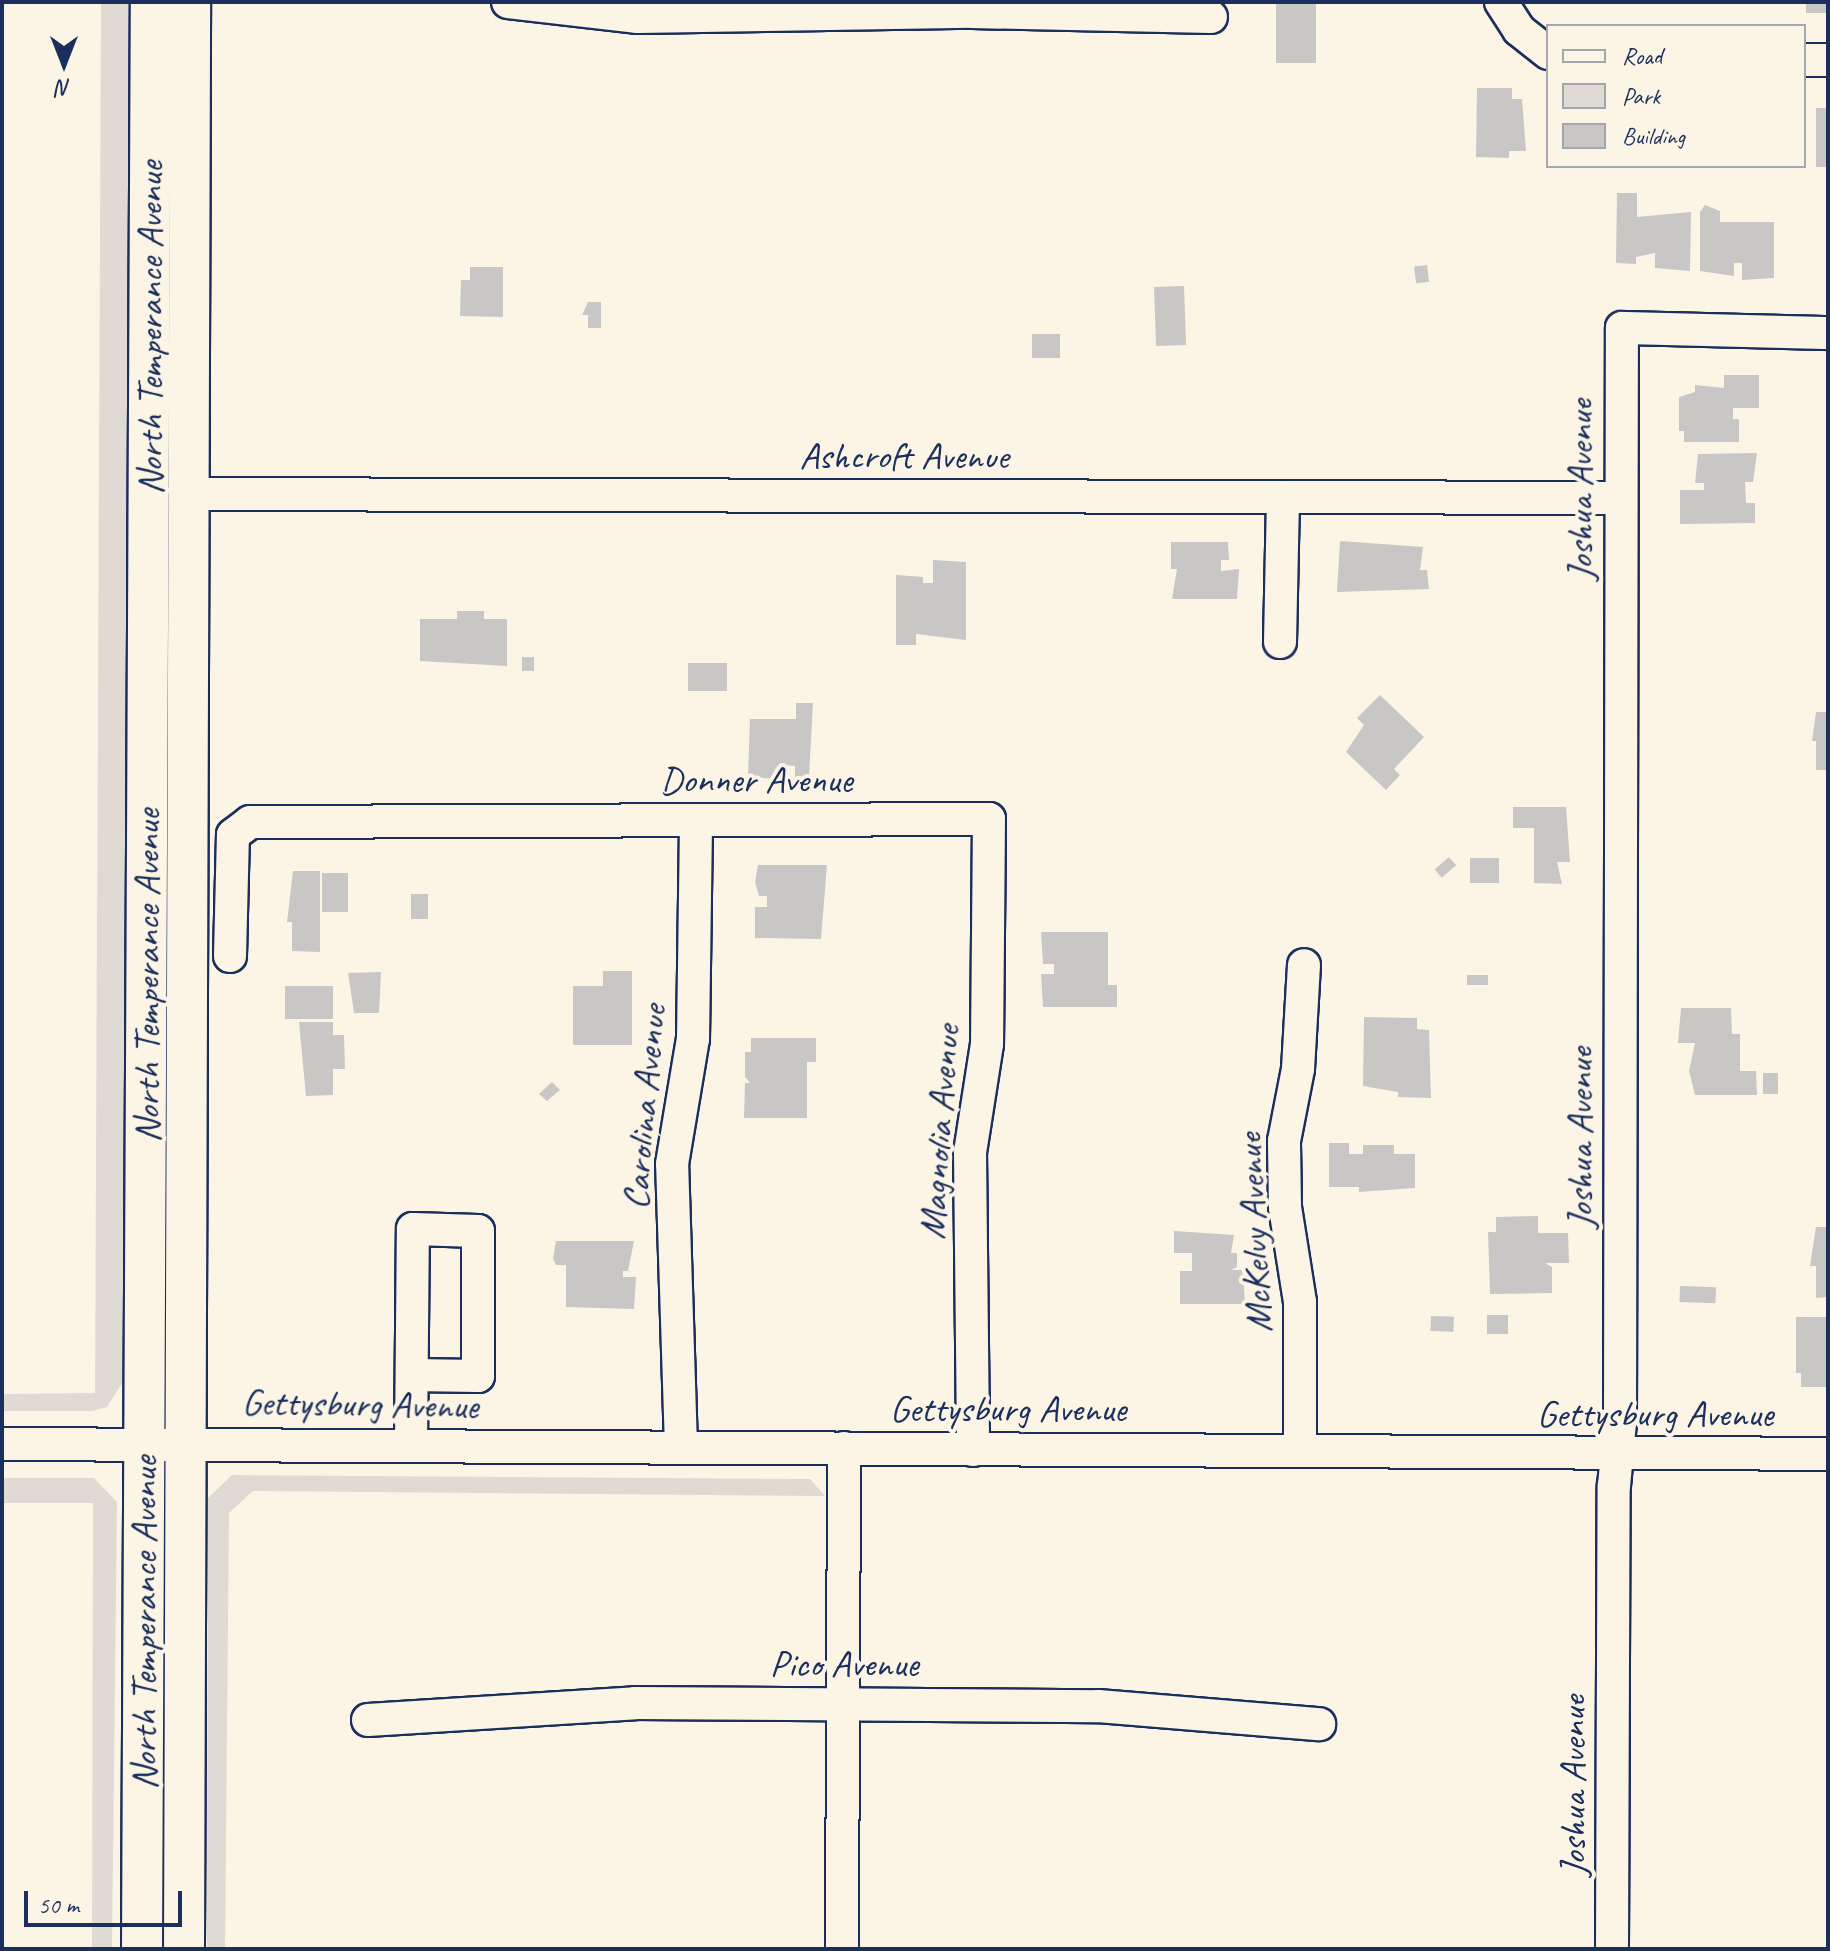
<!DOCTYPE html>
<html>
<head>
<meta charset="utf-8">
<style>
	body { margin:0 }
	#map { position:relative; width:1830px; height:1951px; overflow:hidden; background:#fcf5e5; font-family:Caveat,sans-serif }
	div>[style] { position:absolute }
	.green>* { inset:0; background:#dfdbd4 }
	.building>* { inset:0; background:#c8c7c6; transform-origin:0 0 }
	.roads { filter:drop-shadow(2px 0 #1b2f5e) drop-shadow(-2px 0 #1b2f5e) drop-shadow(0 2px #1b2f5e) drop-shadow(0 -2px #1b2f5e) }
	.minor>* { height:32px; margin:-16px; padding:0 16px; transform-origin:16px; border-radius:16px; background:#fcf5e5 }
	.major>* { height:40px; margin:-20px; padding:0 20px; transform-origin:20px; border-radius:20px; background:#fcf5e5 }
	span { translate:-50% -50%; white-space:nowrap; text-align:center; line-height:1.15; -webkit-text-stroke:8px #fcf5e5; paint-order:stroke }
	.street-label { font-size:38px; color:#1b2f5e }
	.frame { position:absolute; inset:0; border:4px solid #1b2f5e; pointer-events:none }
	.legend { position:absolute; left:1546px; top:24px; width:260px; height:144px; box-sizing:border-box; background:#fcf5e5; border:2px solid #a2a6af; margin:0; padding:10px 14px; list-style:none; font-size:24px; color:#1b2f5e }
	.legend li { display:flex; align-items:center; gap:16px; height:40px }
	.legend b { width:40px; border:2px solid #a2a6af }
	.north { position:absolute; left:24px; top:24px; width:80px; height:80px; -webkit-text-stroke:6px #fcf5e5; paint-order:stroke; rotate:180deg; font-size:22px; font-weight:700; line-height:32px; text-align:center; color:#1b2f5e }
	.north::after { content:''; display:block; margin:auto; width:28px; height:36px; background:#1b2f5e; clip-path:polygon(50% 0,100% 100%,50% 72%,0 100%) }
	.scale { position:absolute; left:24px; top:1891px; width:158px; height:36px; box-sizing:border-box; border:4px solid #1b2f5e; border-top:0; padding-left:10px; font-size:24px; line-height:28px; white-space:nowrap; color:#1b2f5e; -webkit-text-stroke:6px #fcf5e5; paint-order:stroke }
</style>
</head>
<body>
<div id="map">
	<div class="green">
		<div style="clip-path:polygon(101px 2px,129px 2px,123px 1382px,107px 1407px,93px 1411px,2px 1411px,2px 1394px,95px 1393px)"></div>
		<div style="clip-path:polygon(232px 1475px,810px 1479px,825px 1496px,253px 1491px,229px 1513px,225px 1949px,207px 1949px,208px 1498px)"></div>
		<div style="clip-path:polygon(2px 1478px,94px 1478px,117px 1502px,112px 1949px,92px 1949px,93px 1503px,2px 1503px)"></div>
	</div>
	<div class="building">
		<div style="left:1276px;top:2px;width:40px;height:61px"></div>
		<div style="left:1806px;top:2px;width:22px;height:11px"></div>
		<div style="clip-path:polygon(1477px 88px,1512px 88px,1512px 99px,1522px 99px,1526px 151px,1509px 151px,1509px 158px,1476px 157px)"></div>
		<div style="left:1816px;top:108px;width:12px;height:59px"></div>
		<div style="clip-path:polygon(1617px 193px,1637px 193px,1637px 217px,1691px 212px,1690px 271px,1655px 268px,1655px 253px,1636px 257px,1636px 264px,1616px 263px)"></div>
		<div style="clip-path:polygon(1705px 205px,1720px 211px,1720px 222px,1774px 222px,1774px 278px,1742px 280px,1742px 263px,1734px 263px,1734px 276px,1700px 271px,1700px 212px)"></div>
		<div style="left:1427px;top:265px;width:17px;height:13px;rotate:83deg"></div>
		<div style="clip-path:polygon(470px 267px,503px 267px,503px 317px,460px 316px,461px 280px,470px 280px)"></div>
		<div style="left:1184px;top:286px;width:59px;height:30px;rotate:88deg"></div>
		<div style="clip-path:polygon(588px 302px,601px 302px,601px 328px,588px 328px,588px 315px,582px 315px)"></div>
		<div style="left:1032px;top:334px;width:28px;height:24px"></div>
		<div style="clip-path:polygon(1724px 375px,1759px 375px,1759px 408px,1733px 408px,1733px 419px,1739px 419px,1739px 442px,1684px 442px,1684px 431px,1679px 431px,1679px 397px,1695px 392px,1695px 385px,1724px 388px)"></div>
		<div style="clip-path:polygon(1757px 453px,1753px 482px,1745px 482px,1746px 503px,1755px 503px,1755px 523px,1680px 524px,1680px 490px,1704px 490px,1704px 483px,1695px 483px,1698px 454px)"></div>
		<div style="clip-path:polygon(1340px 541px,1423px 547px,1420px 570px,1427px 570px,1429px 589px,1337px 592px)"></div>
		<div style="clip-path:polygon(1171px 542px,1228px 542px,1229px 560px,1221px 560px,1221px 571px,1239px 569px,1237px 599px,1172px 599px,1177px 569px,1171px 569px)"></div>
		<div style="clip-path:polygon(933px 560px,966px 562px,966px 640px,916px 634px,916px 645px,896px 645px,896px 575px,923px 577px,923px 583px,933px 583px)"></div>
		<div style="clip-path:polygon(457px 611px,484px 611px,484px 619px,507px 619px,507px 666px,420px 661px,420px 619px,457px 619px)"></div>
		<div style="left:522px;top:657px;width:12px;height:14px"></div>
		<div style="left:727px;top:663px;width:28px;height:39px;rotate:90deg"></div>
		<div style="clip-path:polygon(1380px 695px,1424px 737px,1394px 769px,1400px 775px,1386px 790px,1346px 752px,1364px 725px,1357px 718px)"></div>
		<div style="clip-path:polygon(796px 703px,813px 703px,809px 777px,795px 777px,795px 766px,785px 765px,780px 765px,780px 779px,748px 777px,750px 719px,796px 719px)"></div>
		<div style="clip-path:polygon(1816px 712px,1828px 712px,1828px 770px,1816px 770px,1816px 741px,1812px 741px)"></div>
		<div style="clip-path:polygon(1513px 807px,1566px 807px,1570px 862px,1557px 862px,1562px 884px,1534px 883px,1534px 828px,1513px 828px)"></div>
		<div style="left:1449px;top:857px;width:11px;height:19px;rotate:49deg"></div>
		<div style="left:1470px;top:858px;width:29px;height:25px"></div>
		<div style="clip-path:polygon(758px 865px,827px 865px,821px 939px,755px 938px,755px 907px,767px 907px,767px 896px,759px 896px,755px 882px)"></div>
		<div style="clip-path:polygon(293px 871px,320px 871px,320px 952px,292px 951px,292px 922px,287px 922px)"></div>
		<div style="left:322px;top:873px;width:26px;height:39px"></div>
		<div style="left:411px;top:894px;width:17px;height:25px"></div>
		<div style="clip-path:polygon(1041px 932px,1108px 932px,1108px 985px,1117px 985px,1117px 1007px,1043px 1007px,1041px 974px,1054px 974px,1054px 964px,1043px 964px)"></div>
		<div style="clip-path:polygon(603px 971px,632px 971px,632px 1045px,573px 1045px,573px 986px,603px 986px)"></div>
		<div style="clip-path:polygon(381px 972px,379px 1013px,354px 1013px,348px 973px)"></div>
		<div style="left:1467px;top:975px;width:21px;height:10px"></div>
		<div style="left:333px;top:986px;width:33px;height:48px;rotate:90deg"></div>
		<div style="clip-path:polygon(1681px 1008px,1731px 1008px,1732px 1034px,1740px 1034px,1740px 1071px,1756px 1071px,1757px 1095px,1695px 1095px,1689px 1071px,1695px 1043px,1678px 1043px)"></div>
		<div style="clip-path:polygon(1364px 1017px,1417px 1018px,1417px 1029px,1429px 1030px,1431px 1098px,1398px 1097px,1398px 1092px,1363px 1086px)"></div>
		<div style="clip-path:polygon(299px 1022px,333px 1022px,333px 1035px,344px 1035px,345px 1069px,333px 1069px,333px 1095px,306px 1096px)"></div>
		<div style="clip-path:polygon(751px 1038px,816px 1038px,816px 1062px,807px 1062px,807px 1118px,744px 1118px,745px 1083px,750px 1083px,745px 1077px,745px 1052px,751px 1052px)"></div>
		<div style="left:1763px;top:1073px;width:15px;height:21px"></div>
		<div style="clip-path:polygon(552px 1082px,560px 1090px,547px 1101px,539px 1094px)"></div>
		<div style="clip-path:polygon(1329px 1143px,1349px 1143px,1349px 1154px,1363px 1154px,1363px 1145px,1394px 1145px,1394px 1154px,1415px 1154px,1415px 1188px,1359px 1192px,1359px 1187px,1329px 1187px)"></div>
		<div style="clip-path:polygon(1538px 1216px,1538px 1233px,1568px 1233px,1569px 1263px,1545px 1263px,1552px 1267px,1552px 1293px,1490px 1294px,1488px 1232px,1496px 1232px,1496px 1217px)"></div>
		<div style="clip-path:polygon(1816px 1227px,1828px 1227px,1828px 1297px,1816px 1298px,1816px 1266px,1810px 1266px)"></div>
		<div style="clip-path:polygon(1174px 1231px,1234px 1235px,1231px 1253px,1237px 1253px,1237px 1267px,1231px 1270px,1243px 1270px,1245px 1304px,1180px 1304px,1180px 1271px,1192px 1271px,1192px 1253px,1174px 1253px)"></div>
		<div style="clip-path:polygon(556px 1241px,634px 1241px,628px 1271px,623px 1271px,623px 1277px,636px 1277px,634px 1309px,566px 1307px,566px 1265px,556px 1265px,553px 1259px)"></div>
		<div style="left:1680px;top:1286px;width:36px;height:16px;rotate:2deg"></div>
		<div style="left:1487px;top:1315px;width:21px;height:19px"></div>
		<div style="left:1431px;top:1316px;width:23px;height:15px;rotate:2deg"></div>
		<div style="clip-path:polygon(1796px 1317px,1828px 1317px,1828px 1387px,1801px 1387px,1801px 1373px,1796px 1373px)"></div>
	</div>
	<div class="roads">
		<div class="minor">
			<div style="left:508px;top:2px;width:131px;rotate:6.6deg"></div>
			<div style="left:638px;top:17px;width:334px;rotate:-0.9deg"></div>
			<div style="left:972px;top:12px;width:239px;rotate:1.2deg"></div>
			<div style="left:1501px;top:2px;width:33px;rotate:57deg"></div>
			<div style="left:1519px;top:30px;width:37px;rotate:38deg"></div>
			<div style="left:1804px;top:60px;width:24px"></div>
			<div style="left:188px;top:494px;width:1431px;rotate:0.16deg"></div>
			<div style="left:1280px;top:642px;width:144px;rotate:-88.8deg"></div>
			<div style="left:230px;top:956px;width:121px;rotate:-88.6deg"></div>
			<div style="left:233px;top:835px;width:21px;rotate:-37deg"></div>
			<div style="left:250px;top:822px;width:739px;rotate:-0.23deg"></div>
			<div style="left:989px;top:819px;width:225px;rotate:90.5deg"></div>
			<div style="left:987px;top:1044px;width:109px;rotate:98.9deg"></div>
			<div style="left:970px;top:1152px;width:298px;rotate:89.4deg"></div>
			<div style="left:2px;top:1444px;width:1826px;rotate:0.31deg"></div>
			<div style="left:411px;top:1445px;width:216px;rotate:-89.5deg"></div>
			<div style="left:413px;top:1229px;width:65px;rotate:1.8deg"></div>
			<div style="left:478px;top:1231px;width:145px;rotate:90deg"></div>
			<div style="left:478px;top:1376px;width:66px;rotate:-179.1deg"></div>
			<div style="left:681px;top:1447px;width:283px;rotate:-91.8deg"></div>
			<div style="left:672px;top:1164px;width:127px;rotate:-80.5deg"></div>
			<div style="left:693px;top:1039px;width:218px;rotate:-89.2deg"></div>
			<div style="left:1300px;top:1451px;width:149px;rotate:-90deg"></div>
			<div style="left:1300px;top:1302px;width:96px;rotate:-99deg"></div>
			<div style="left:1285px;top:1207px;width:66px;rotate:-90.9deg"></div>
			<div style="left:1284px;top:1141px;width:73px;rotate:-79deg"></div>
			<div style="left:1298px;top:1069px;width:104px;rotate:-86.7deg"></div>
			<div style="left:368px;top:1720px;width:268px;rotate:-3.6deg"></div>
			<div style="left:635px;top:1703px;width:463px;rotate:0.4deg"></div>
			<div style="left:1098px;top:1706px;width:222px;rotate:4.7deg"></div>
			<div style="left:842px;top:1949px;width:501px;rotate:-89.77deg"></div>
			<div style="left:1612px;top:1949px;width:463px;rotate:-89.8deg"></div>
			<div style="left:1614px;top:1486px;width:63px;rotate:-84.6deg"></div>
			<div style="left:1620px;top:1423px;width:1095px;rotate:-89.9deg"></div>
			<div style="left:1622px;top:328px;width:206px;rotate:1.4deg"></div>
		</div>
		<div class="major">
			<div style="left:142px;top:1949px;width:1947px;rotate:-89.74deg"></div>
			<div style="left:184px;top:1949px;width:1947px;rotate:-89.82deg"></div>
		</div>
	</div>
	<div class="street-label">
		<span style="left:150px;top:328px;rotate:-90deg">North Temperance Avenue</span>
		<span style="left:904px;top:456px">Ashcroft Avenue</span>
		<span style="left:1580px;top:490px;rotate:-90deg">Joshua Avenue</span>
		<span style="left:756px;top:780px">Donner Avenue</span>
		<span style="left:147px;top:976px;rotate:-90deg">North Temperance Avenue</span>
		<span style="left:644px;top:1107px;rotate:-85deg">Carolina Avenue</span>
		<span style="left:939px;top:1132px;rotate:-86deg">Magnolia Avenue</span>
		<span style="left:1580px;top:1138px;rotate:-90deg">Joshua Avenue</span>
		<span style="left:1254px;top:1233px;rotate:-93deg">McKelvy Avenue</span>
		<span style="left:360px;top:1404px;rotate:1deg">Gettysburg Avenue</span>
		<span style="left:1008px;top:1409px">Gettysburg Avenue</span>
		<span style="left:1655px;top:1414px">Gettysburg Avenue</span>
		<span style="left:144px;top:1623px;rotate:-90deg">North Temperance Avenue</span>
		<span style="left:844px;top:1664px">Pico Avenue</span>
		<span style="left:1573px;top:1786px;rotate:-90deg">Joshua Avenue</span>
	</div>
	<div class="frame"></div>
	<ul class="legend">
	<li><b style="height:10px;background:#fcf5e5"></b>Road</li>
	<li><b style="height:22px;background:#dfdbd4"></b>Park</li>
	<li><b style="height:22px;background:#c8c7c6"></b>Building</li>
	</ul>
	<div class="north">N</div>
	<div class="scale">50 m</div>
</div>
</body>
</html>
